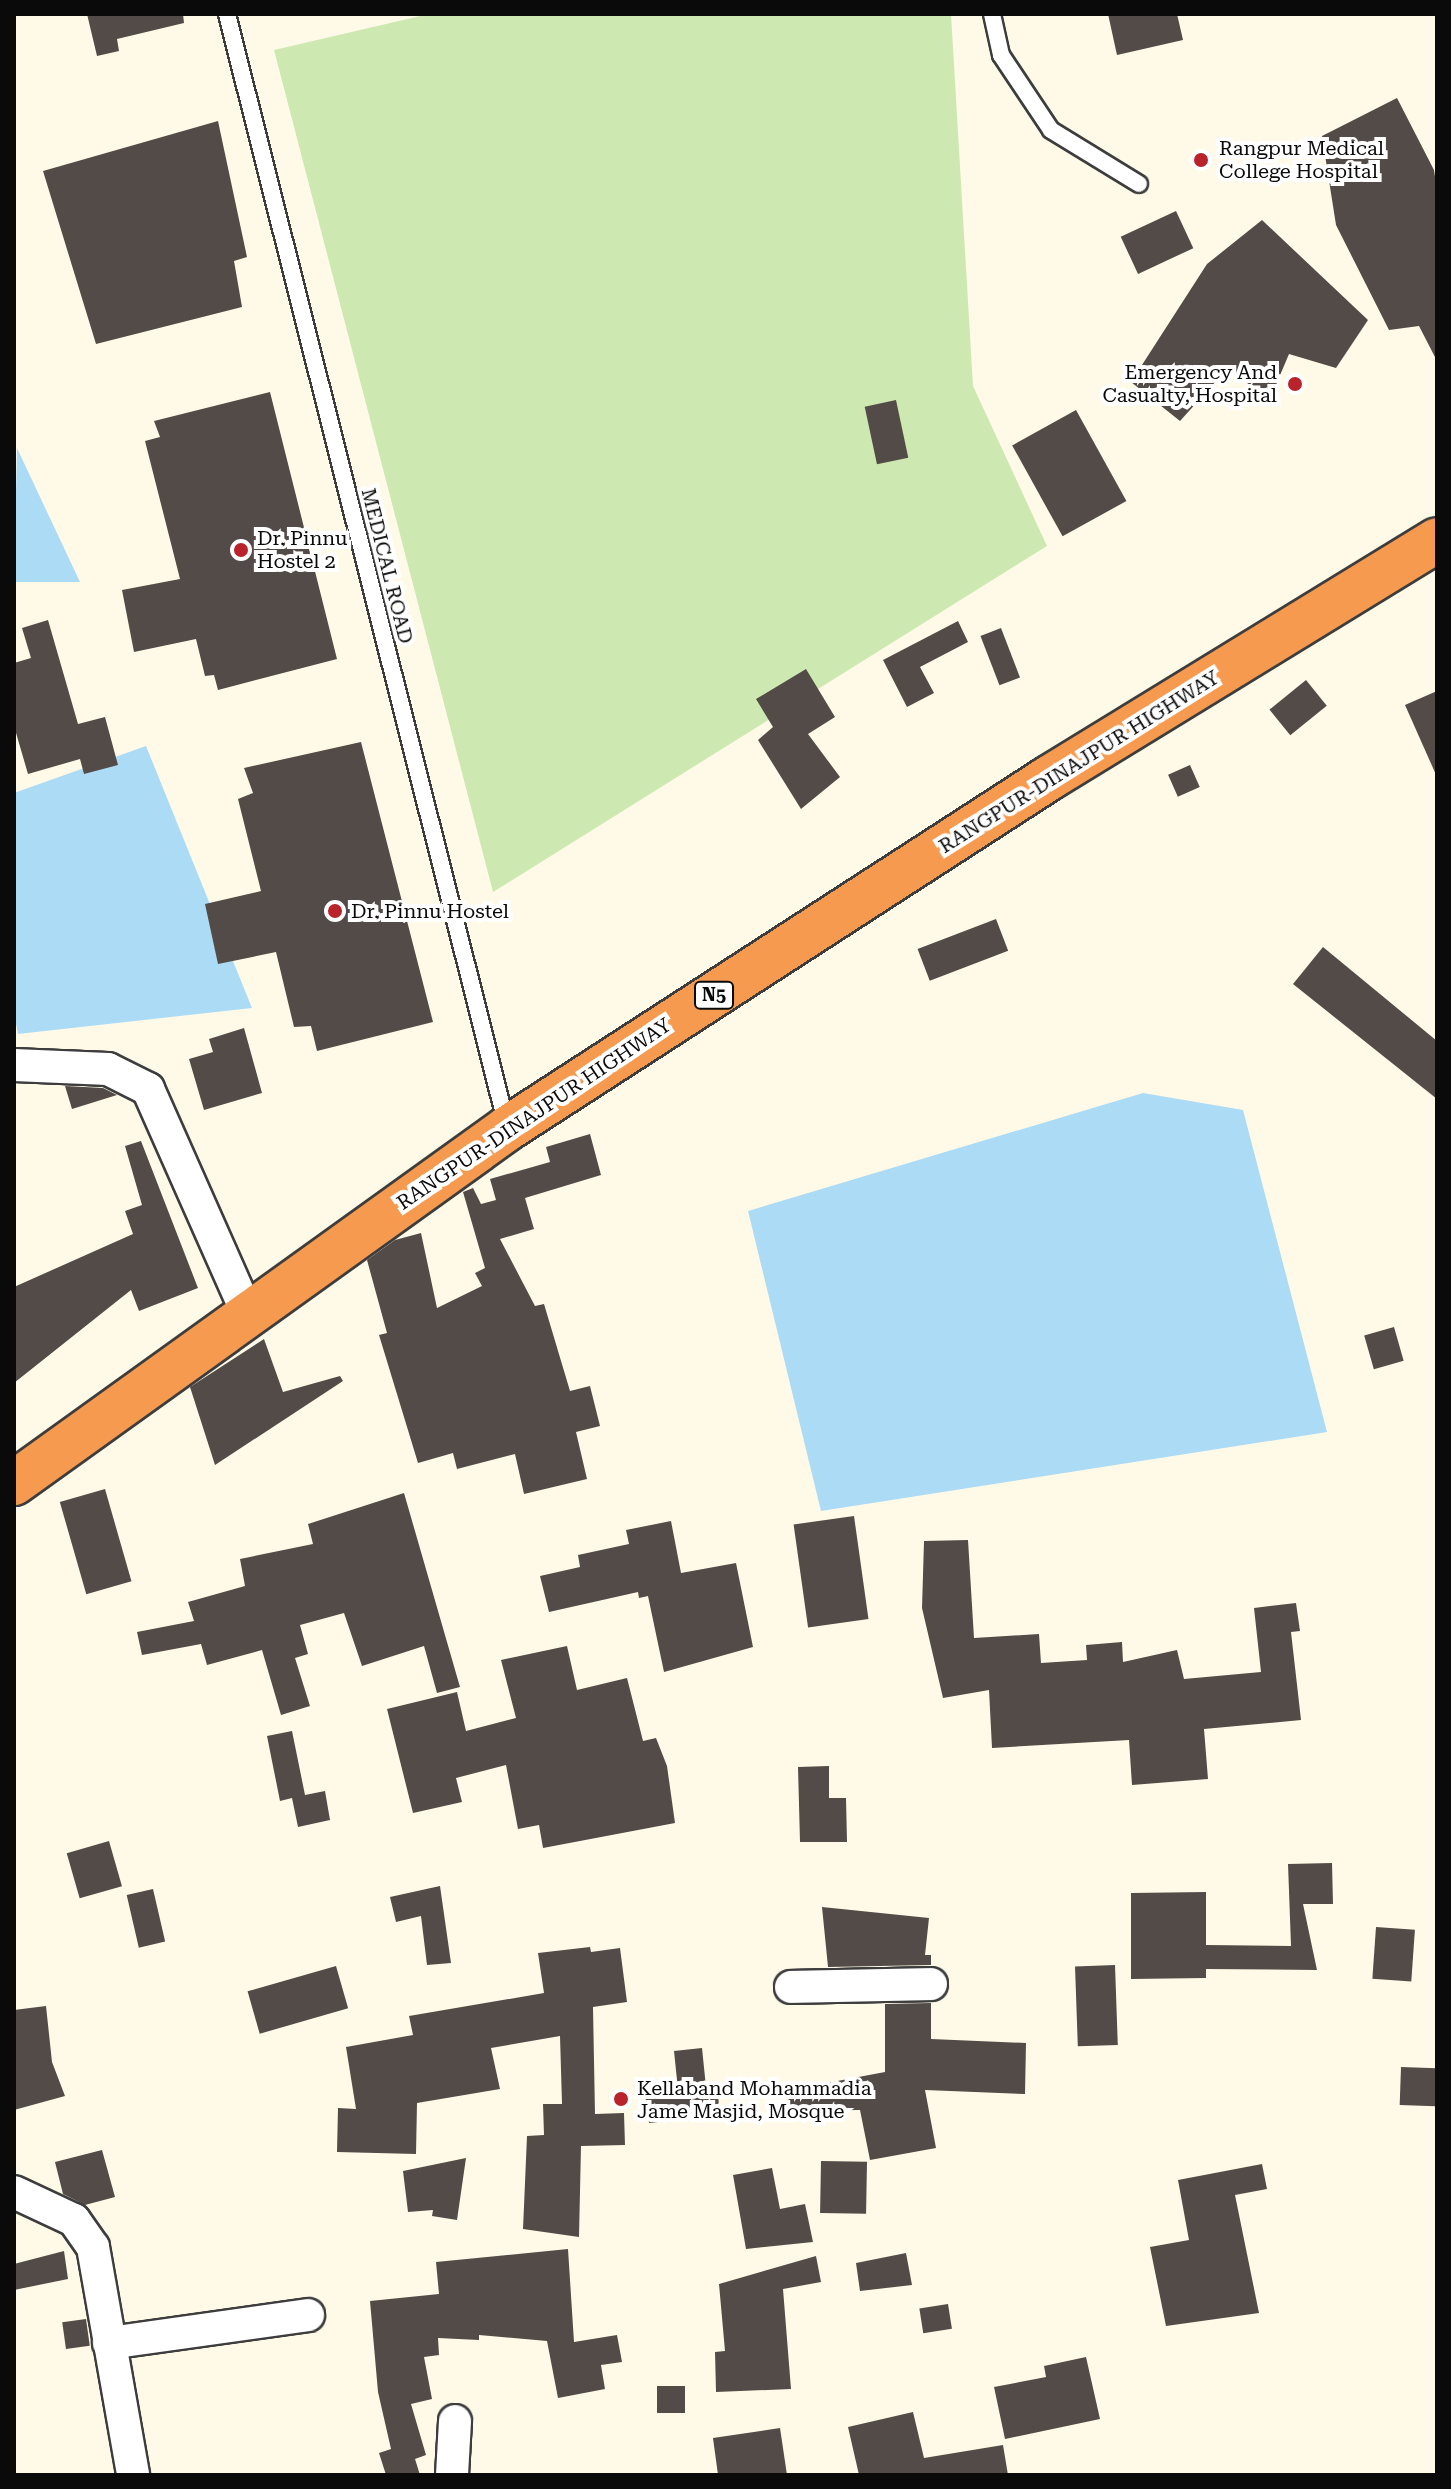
<!DOCTYPE html>
<html>
<head>
<meta charset="utf-8">
<style>
	body { margin:0 }
	#map { position:relative; width:1451px; height:2489px; overflow:hidden; background:#fffae7; font-family:"Roboto Serif",serif }
	div>[style] { position:absolute }
	.green>* { inset:0; background:#cee8b2 }
	.water>* { inset:0; background:#acdbf6 }
	.building>* { inset:0; background:#534b47; transform-origin:0 0 }
	.roads { filter:drop-shadow(2px 0 #3d3d3d) drop-shadow(-2px 0 #3d3d3d) drop-shadow(0 2px #3d3d3d) drop-shadow(0 -2px #3d3d3d) }
	.lane>* { height:16px; margin:-8px; padding:0 8px; transform-origin:8px; border-radius:8px; background:#fff }
	.street>* { height:32px; margin:-16px; padding:0 16px; transform-origin:16px; border-radius:16px; background:#fff }
	.highway>* { height:44px; margin:-22px; padding:0 22px; transform-origin:22px; border-radius:22px; background:#f59a4f }
	.dots>* { width:22px; height:22px; translate:-50% -50%; box-sizing:border-box; border:4px solid #fff; border-radius:50% }
	span { translate:-50% -50%; white-space:nowrap; text-align:center; line-height:1.15; -webkit-text-stroke:8px #fff; paint-order:stroke }
	.shield-label span { padding:2px 6px; background:#fff; border:2px solid; border-radius:6px; -webkit-text-stroke-width:0 }
	.shield-label { font-size:18px; color:#0a0a0a; font-weight:700 }
	.poi-label { font-size:20px; color:#0a0a0a }
	.left { translate:0 -50%; text-align:left }
	.right { translate:-100% -50%; text-align:right }
	.street-label { font-size:20px; color:#0a0a0a }
	.frame { position:absolute; inset:0; border:16px solid #0a0a0a; pointer-events:none }
</style>
</head>
<body>
<div id="map">
	<div class="green">
		<div style="clip-path:polygon(429px 14px,951px 14px,973px 386px,1047px 546px,493px 892px,274px 50px)"></div>
	</div>
	<div class="water">
		<div style="clip-path:polygon(17px 448px,80px 582px,14px 582px)"></div>
		<div style="clip-path:polygon(146px 746px,252px 1008px,18px 1034px,14px 1013px,14px 793px)"></div>
		<div style="clip-path:polygon(1143px 1093px,1243px 1110px,1327px 1432px,821px 1511px,748px 1211px)"></div>
	</div>
	<div class="building">
		<div style="clip-path:polygon(87px 14px,183px 14px,184px 23px,117px 39px,119px 51px,97px 56px)"></div>
		<div style="clip-path:polygon(1108px 14px,1177px 14px,1183px 40px,1117px 55px)"></div>
		<div style="clip-path:polygon(1397px 98px,1434px 170px,1437px 190px,1437px 361px,1419px 326px,1389px 330px,1336px 225px,1322px 136px)"></div>
		<div style="clip-path:polygon(218px 121px,247px 257px,234px 261px,242px 307px,96px 344px,43px 171px)"></div>
		<div style="left:1176px;top:211px;width:41px;height:61px;rotate:65deg"></div>
		<div style="clip-path:polygon(1262px 220px,1368px 320px,1336px 368px,1289px 354px,1270px 399px,1227px 369px,1180px 421px,1131px 382px,1207px 264px)"></div>
		<div style="clip-path:polygon(270px 392px,337px 659px,218px 690px,214px 675px,205px 676px,196px 639px,134px 652px,122px 590px,180px 579px,145px 441px,160px 437px,154px 421px)"></div>
		<div style="left:896px;top:400px;width:59px;height:32px;rotate:78deg"></div>
		<div style="left:1076px;top:410px;width:104px;height:73px;rotate:61deg"></div>
		<div style="clip-path:polygon(48px 620px,78px 724px,105px 717px,118px 765px,84px 774px,80px 759px,28px 774px,14px 726px,14px 663px,31px 658px,22px 628px)"></div>
		<div style="clip-path:polygon(958px 621px,968px 642px,920px 667px,934px 693px,907px 707px,883px 660px)"></div>
		<div style="left:1001px;top:628px;width:53px;height:22px;rotate:69deg"></div>
		<div style="clip-path:polygon(806px 669px,835px 717px,808px 734px,840px 777px,801px 809px,758px 740px,773px 727px,756px 699px)"></div>
		<div style="left:1306px;top:680px;width:33px;height:47px;rotate:51deg"></div>
		<div style="clip-path:polygon(1437px 691px,1437px 777px,1405px 705px)"></div>
		<div style="clip-path:polygon(361px 742px,433px 1022px,317px 1051px,311px 1026px,294px 1027px,276px 952px,218px 964px,205px 904px,261px 891px,238px 799px,253px 793px,244px 768px)"></div>
		<div style="left:1190px;top:765px;width:24px;height:24px;rotate:66deg"></div>
		<div style="left:996px;top:919px;width:34px;height:84px;rotate:69deg"></div>
		<div style="clip-path:polygon(1323px 947px,1437px 1041px,1437px 1099px,1293px 984px)"></div>
		<div style="clip-path:polygon(244px 1028px,262px 1093px,204px 1110px,189px 1059px,213px 1052px,209px 1039px)"></div>
		<div style="clip-path:polygon(65px 1086px,103px 1088px,117px 1095px,72px 1109px)"></div>
		<div style="clip-path:polygon(590px 1134px,601px 1175px,525px 1198px,534px 1229px,500px 1239px,535px 1306px,544px 1304px,570px 1391px,590px 1386px,600px 1426px,576px 1432px,587px 1479px,524px 1494px,515px 1454px,457px 1469px,453px 1453px,418px 1463px,379px 1335px,387px 1333px,367px 1260px,395px 1240px,421px 1233px,437px 1308px,482px 1286px,475px 1273px,485px 1268px,463px 1192px,473px 1188px,481px 1204px,496px 1200px,490px 1179px,550px 1162px,546px 1147px)"></div>
		<div style="clip-path:polygon(141px 1141px,198px 1288px,139px 1311px,131px 1290px,14px 1383px,14px 1287px,133px 1234px,125px 1211px,142px 1205px,125px 1146px)"></div>
		<div style="left:1394px;top:1327px;width:35px;height:31px;rotate:74deg"></div>
		<div style="clip-path:polygon(264px 1339px,283px 1392px,340px 1376px,343px 1381px,215px 1465px,190px 1387px)"></div>
		<div style="left:105px;top:1489px;width:96px;height:47px;rotate:74deg"></div>
		<div style="clip-path:polygon(404px 1493px,460px 1687px,437px 1693px,424px 1646px,362px 1666px,344px 1613px,300px 1625px,308px 1654px,295px 1658px,310px 1706px,281px 1715px,262px 1650px,207px 1665px,201px 1644px,142px 1655px,137px 1632px,194px 1621px,188px 1602px,245px 1586px,240px 1559px,313px 1544px,308px 1524px)"></div>
		<div style="left:854px;top:1516px;width:104px;height:61px;rotate:82deg"></div>
		<div style="clip-path:polygon(671px 1521px,681px 1573px,736px 1563px,753px 1647px,664px 1672px,648px 1596px,639px 1598px,638px 1592px,549px 1612px,540px 1576px,580px 1567px,578px 1555px,629px 1544px,626px 1530px)"></div>
		<div style="clip-path:polygon(968px 1540px,974px 1638px,1039px 1634px,1041px 1663px,1087px 1660px,1086px 1645px,1122px 1642px,1123px 1662px,1177px 1650px,1184px 1679px,1261px 1672px,1254px 1608px,1296px 1603px,1300px 1631px,1291px 1632px,1301px 1720px,1204px 1729px,1208px 1779px,1132px 1785px,1129px 1740px,992px 1748px,989px 1690px,943px 1698px,922px 1608px,924px 1541px)"></div>
		<div style="clip-path:polygon(567px 1646px,577px 1690px,627px 1678px,643px 1741px,656px 1738px,667px 1766px,675px 1823px,543px 1848px,539px 1825px,518px 1829px,506px 1765px,456px 1778px,462px 1802px,413px 1813px,387px 1709px,457px 1692px,466px 1731px,516px 1718px,501px 1660px)"></div>
		<div style="clip-path:polygon(292px 1731px,305px 1795px,325px 1791px,330px 1820px,298px 1827px,292px 1798px,280px 1801px,267px 1736px)"></div>
		<div style="clip-path:polygon(829px 1766px,829px 1798px,846px 1798px,847px 1842px,800px 1842px,798px 1767px)"></div>
		<div style="left:109px;top:1841px;width:47px;height:44px;rotate:74deg"></div>
		<div style="clip-path:polygon(1332px 1863px,1333px 1904px,1303px 1904px,1317px 1970px,1206px 1969px,1206px 1978px,1131px 1979px,1131px 1893px,1206px 1892px,1206px 1945px,1291px 1946px,1288px 1864px)"></div>
		<div style="clip-path:polygon(440px 1886px,451px 1963px,427px 1965px,421px 1916px,396px 1922px,390px 1897px)"></div>
		<div style="left:153px;top:1889px;width:54px;height:27px;rotate:77deg"></div>
		<div style="clip-path:polygon(822px 1907px,929px 1918px,925px 1955px,931px 1955px,931px 1965px,828px 1967px)"></div>
		<div style="left:1376px;top:1927px;width:39px;height:52px;rotate:4deg"></div>
		<div style="clip-path:polygon(590px 1947px,591px 1952px,620px 1948px,627px 2002px,593px 2007px,595px 2114px,624px 2113px,625px 2145px,581px 2146px,579px 2237px,523px 2229px,527px 2136px,544px 2135px,543px 2104px,562px 2104px,560px 2036px,491px 2048px,500px 2089px,417px 2103px,416px 2154px,337px 2152px,338px 2108px,356px 2109px,346px 2047px,413px 2035px,409px 2016px,544px 1993px,538px 1953px)"></div>
		<div style="left:1115px;top:1965px;width:80px;height:40px;rotate:88deg"></div>
		<div style="left:336px;top:1966px;width:44px;height:92px;rotate:74deg"></div>
		<div style="clip-path:polygon(931px 2003px,931px 2039px,1026px 2043px,1025px 2094px,925px 2090px,936px 2148px,870px 2160px,860px 2110px,789px 2111px,788px 2082px,832px 2082px,885px 2072px,885px 2004px)"></div>
		<div style="clip-path:polygon(46px 2006px,52px 2062px,65px 2096px,14px 2110px,14px 2010px)"></div>
		<div style="clip-path:polygon(702px 2048px,706px 2087px,717px 2086px,720px 2115px,649px 2123px,645px 2094px,678px 2090px,674px 2051px)"></div>
		<div style="left:1401px;top:2067px;width:36px;height:38px;rotate:2deg"></div>
		<div style="clip-path:polygon(102px 2150px,115px 2197px,85px 2205px,63px 2194px,55px 2162px)"></div>
		<div style="clip-path:polygon(466px 2158px,457px 2220px,432px 2216px,433px 2210px,408px 2212px,403px 2171px)"></div>
		<div style="left:821px;top:2161px;width:46px;height:52px;rotate:1deg"></div>
		<div style="clip-path:polygon(1262px 2164px,1267px 2189px,1235px 2195px,1259px 2313px,1166px 2326px,1150px 2247px,1189px 2240px,1178px 2180px)"></div>
		<div style="clip-path:polygon(772px 2168px,780px 2209px,805px 2204px,813px 2242px,746px 2249px,733px 2175px)"></div>
		<div style="clip-path:polygon(568px 2249px,574px 2342px,617px 2335px,622px 2362px,601px 2365px,605px 2389px,558px 2398px,547px 2341px,479px 2335px,479px 2340px,438px 2338px,439px 2355px,424px 2357px,432px 2399px,411px 2404px,426px 2455px,415px 2459px,420px 2475px,386px 2475px,379px 2453px,391px 2449px,378px 2392px,370px 2301px,439px 2294px,436px 2262px)"></div>
		<div style="clip-path:polygon(64px 2251px,68px 2279px,14px 2290px,14px 2264px)"></div>
		<div style="clip-path:polygon(906px 2253px,912px 2285px,860px 2291px,856px 2263px)"></div>
		<div style="clip-path:polygon(816px 2256px,821px 2282px,783px 2289px,791px 2389px,716px 2392px,715px 2352px,725px 2351px,719px 2284px)"></div>
		<div style="left:948px;top:2304px;width:25px;height:29px;rotate:81deg"></div>
		<div style="left:86px;top:2319px;width:27px;height:24px;rotate:82deg"></div>
		<div style="clip-path:polygon(1086px 2357px,1100px 2419px,1005px 2439px,994px 2387px,1046px 2377px,1044px 2366px)"></div>
		<div style="left:657px;top:2386px;width:28px;height:27px"></div>
		<div style="clip-path:polygon(913px 2412px,924px 2458px,1003px 2445px,1008px 2475px,859px 2475px,848px 2427px)"></div>
		<div style="clip-path:polygon(780px 2428px,787px 2475px,718px 2475px,713px 2438px)"></div>
	</div>
	<div class="roads">
		<div class="lane">
			<div style="left:227px;top:14px;width:1147px;rotate:75.87deg"></div>
			<div style="left:992px;top:14px;width:42px;rotate:77.6deg"></div>
			<div style="left:1001px;top:55px;width:90px;rotate:56.3deg"></div>
			<div style="left:1051px;top:130px;width:103px;rotate:31.5deg"></div>
		</div>
		<div class="street">
			<div style="left:14px;top:1065px;width:94px;rotate:2.4deg"></div>
			<div style="left:108px;top:1069px;width:45px;rotate:26.6deg"></div>
			<div style="left:148px;top:1089px;width:244px;rotate:66.1deg"></div>
			<div style="left:791px;top:1987px;width:140px;rotate:-1.2deg"></div>
			<div style="left:14px;top:2192px;width:66px;rotate:25deg"></div>
			<div style="left:74px;top:2220px;width:33px;rotate:55deg"></div>
			<div style="left:93px;top:2247px;width:231px;rotate:80deg"></div>
			<div style="left:109px;top:2343px;width:201px;rotate:-8deg"></div>
			<div style="left:452px;top:2475px;width:54px;rotate:-86.8deg"></div>
		</div>
		<div class="highway">
			<div style="left:14px;top:1483px;width:608px;rotate:-35.7deg"></div>
			<div style="left:508px;top:1128px;width:644px;rotate:-32.9deg"></div>
			<div style="left:1049px;top:778px;width:455px;rotate:-31.5deg"></div>
		</div>
	</div>
	<div class="dots">
		<div style="left:1201px;top:160px;background:#b9232b"></div>
		<div style="left:1295px;top:384px;background:#b9232b"></div>
		<div style="left:241px;top:550px;background:#b9232b"></div>
		<div style="left:335px;top:911px;background:#b9232b"></div>
		<div style="left:621px;top:2099px;background:#b9232b"></div>
	</div>
	<div class="shield-label">
		<span style="left:714px;top:995px">N5</span>
	</div>
	<div class="poi-label">
		<span class="left" style="left:1219px;top:160px">Rangpur Medical<br>College Hospital</span>
		<span class="right" style="left:1277px;top:384px">Emergency And<br>Casualty, Hospital</span>
		<span class="left" style="left:257px;top:550px">Dr. Pinnu<br>Hostel 2</span>
		<span class="left" style="left:351px;top:911px">Dr. Pinnu Hostel</span>
		<span class="left" style="left:637px;top:2100px">Kellaband Mohammadia<br>Jame Masjid, Mosque</span>
	</div>
	<div class="street-label">
		<span style="left:387px;top:566px;rotate:76deg">MEDICAL ROAD</span>
		<span style="left:1079px;top:762px;rotate:-32deg">RANGPUR-DINAJPUR HIGHWAY</span>
		<span style="left:534px;top:1114px;rotate:-34deg">RANGPUR-DINAJPUR HIGHWAY</span>
	</div>
	<div class="frame"></div>
</div>
</body>
</html>
